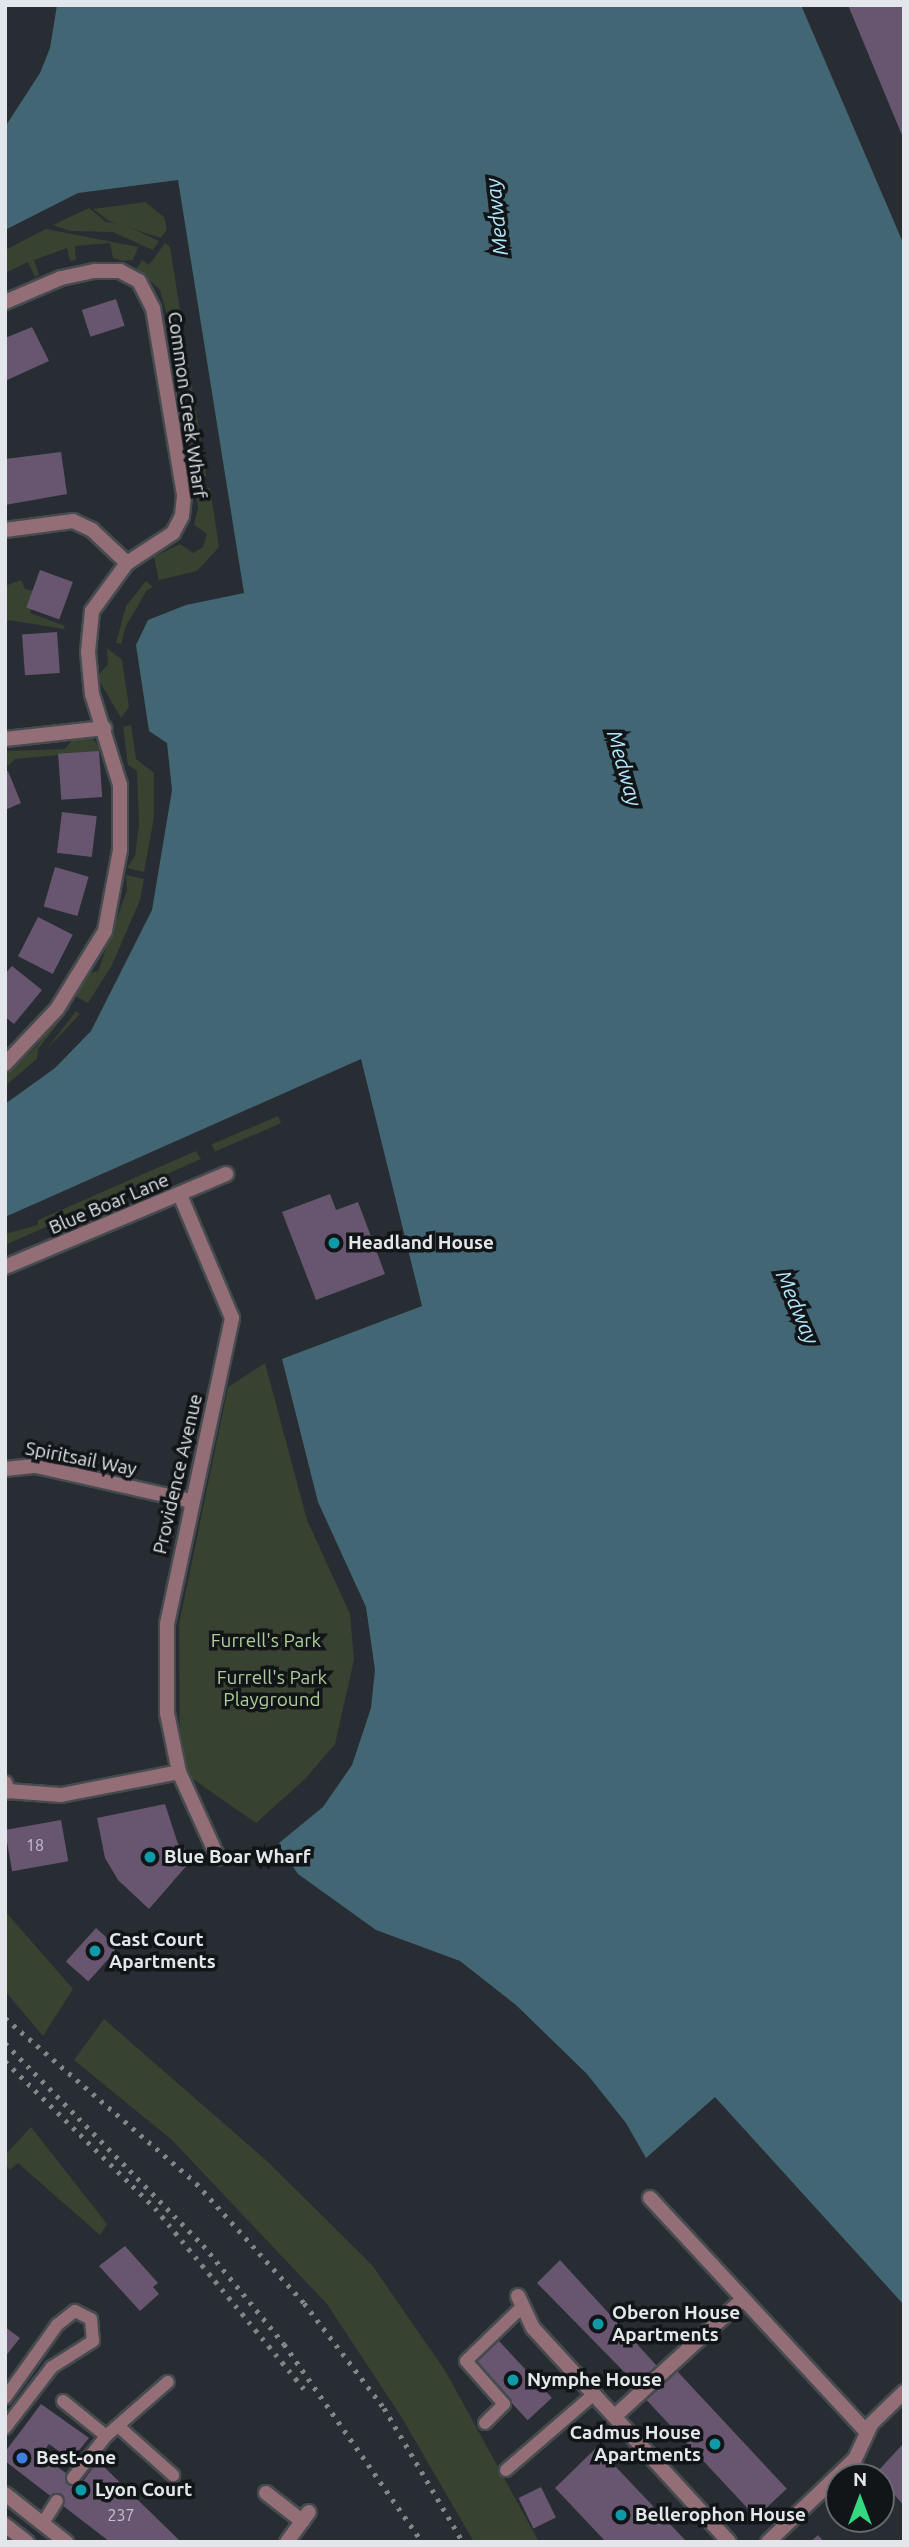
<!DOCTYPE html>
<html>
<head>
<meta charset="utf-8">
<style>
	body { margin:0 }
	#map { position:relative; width:909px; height:2547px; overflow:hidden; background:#272d32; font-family:Ubuntu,sans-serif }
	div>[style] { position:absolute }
	.green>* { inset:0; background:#384230; transform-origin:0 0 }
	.water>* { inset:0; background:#436674 }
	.building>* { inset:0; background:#685670; transform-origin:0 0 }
	.roads { filter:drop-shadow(2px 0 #454b4f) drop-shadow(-2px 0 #454b4f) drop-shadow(0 2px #454b4f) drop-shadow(0 -2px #454b4f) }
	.service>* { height:12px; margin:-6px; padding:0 6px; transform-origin:6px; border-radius:6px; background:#936e76 }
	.minor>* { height:14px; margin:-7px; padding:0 7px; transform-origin:7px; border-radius:7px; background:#936e76 }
	.rail>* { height:5px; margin-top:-2.5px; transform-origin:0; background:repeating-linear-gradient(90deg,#81868a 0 3.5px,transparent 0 10.5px) }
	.dots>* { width:19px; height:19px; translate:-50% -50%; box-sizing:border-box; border:4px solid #121517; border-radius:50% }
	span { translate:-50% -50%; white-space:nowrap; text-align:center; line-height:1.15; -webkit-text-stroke:7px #121517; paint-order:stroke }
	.number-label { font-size:16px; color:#c4c2cc }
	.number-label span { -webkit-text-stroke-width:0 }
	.street-label { font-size:19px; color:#e3e6ea }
	.poi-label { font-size:19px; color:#e3e6ea; font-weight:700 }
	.left { translate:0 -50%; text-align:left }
	.right { translate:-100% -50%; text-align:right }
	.park-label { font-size:19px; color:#afcc9a }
	.water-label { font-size:21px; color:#b2e6fc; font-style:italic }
	.frame { position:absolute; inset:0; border:7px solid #e3e6ea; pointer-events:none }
	.north { position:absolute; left:825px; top:2463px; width:70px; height:70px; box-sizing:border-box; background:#121517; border:2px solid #66696b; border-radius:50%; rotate:0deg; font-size:19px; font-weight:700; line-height:28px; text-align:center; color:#e3e6ea }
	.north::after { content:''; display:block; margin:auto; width:24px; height:32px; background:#33d881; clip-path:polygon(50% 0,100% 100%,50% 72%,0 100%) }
</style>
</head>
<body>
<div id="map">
	<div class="green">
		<div style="clip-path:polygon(145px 202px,164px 217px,167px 229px,161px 238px,109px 221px,93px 209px)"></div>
		<div style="clip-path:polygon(89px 208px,106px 222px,122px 224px,159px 241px,153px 250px,113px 232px,70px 231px,53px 225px)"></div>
		<div style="clip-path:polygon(46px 229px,138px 247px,133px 260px,122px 261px,113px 258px,110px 243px,75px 246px,76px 260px,70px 261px,67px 248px,34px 260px,39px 275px,35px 277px,28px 262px,5px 273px,5px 250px)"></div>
		<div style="clip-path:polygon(165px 243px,170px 247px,181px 316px,168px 319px,160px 290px,137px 269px,142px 260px,149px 265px)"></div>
		<div style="left:182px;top:324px;width:73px;height:13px;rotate:81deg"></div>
		<div style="left:195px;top:403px;width:74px;height:13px;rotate:81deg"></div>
		<div style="clip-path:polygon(210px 488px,219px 547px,197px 571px,159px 580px,154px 557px,180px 544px,193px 553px,203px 547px,207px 534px,194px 525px,198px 509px,196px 490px)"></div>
		<div style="clip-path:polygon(21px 580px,25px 589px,37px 592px,30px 613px,65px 626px,64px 629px,8px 620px,5px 629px,5px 586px)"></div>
		<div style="clip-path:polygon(146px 581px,153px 587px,147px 590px,126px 626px,121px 644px,116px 643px,126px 606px)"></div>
		<div style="clip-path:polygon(107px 648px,122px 660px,129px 707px,121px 718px,97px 677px,108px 664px)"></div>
		<div style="clip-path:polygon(131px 725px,136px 759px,154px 773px,154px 817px,144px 872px,127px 868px,135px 856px,139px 824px,137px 771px,128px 765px,123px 727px)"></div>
		<div style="clip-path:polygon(90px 736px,103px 751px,15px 759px,8px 766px,5px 761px,5px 751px,65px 749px,73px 739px)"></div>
		<div style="clip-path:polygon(126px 875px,144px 879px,140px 900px,112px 965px,88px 1003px,73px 995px,86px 974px,98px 971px,127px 890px)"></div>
		<div style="clip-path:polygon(67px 1007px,71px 1007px,38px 1049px,37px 1059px,5px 1086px,5px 1075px,36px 1047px)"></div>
		<div style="clip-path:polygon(76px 1011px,80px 1014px,47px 1049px)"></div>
		<div style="left:278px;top:1116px;width:8px;height:72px;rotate:67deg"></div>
		<div style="clip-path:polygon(196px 1151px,201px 1159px,5px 1245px,5px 1234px,38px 1225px,38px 1220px)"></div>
		<div style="clip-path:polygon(265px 1363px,307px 1520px,350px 1614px,354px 1660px,335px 1744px,305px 1779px,256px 1823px,180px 1770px,179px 1624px,228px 1387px)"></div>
		<div style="clip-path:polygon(5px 1911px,73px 1989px,43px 2036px,5px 1991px)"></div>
		<div style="clip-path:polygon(104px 2019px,267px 2161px,372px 2265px,446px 2372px,539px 2542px,474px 2542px,402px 2418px,327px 2304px,172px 2140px,74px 2060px)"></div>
		<div style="clip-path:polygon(31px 2127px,107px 2224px,100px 2235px,18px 2163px,10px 2170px,5px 2164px,5px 2155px)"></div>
	</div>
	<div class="water">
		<div style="clip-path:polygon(57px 5px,801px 5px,904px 245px,904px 2305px,715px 2097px,646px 2158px,626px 2123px,587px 2074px,516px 2005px,460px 1961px,376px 1930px,298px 1874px,284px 1854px,279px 1843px,323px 1807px,352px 1765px,371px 1708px,375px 1670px,366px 1607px,318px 1502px,282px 1359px,422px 1306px,361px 1059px,5px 1217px,5px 1104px,55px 1068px,91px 1031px,152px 910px,172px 790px,167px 743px,149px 731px,136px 645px,148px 620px,186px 605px,244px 593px,178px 180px,78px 193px,5px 230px,5px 127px,40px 73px,50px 48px)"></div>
	</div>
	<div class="building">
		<div style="clip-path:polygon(848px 5px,904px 5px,904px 140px)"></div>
		<div style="left:116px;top:299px;width:28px;height:36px;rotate:72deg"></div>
		<div style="clip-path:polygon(32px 327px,49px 361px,5px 381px,5px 338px)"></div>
		<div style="clip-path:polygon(61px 452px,67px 494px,5px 505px,5px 459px)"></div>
		<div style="left:40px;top:570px;width:35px;height:40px;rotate:20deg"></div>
		<div style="left:57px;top:632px;width:41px;height:35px;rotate:86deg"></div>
		<div style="left:99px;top:751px;width:46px;height:41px;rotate:86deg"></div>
		<div style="clip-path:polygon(8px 771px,21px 803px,5px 810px,5px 772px)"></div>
		<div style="left:62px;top:812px;width:35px;height:41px;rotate:7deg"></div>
		<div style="left:55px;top:867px;width:35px;height:41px;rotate:16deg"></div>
		<div style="left:38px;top:917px;width:39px;height:44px;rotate:27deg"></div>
		<div style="clip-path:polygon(12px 966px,42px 990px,14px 1024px,5px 1017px,5px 974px)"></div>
		<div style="clip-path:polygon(330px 1194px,336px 1210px,358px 1202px,385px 1274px,316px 1300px,282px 1212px)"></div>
		<div style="clip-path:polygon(165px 1804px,178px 1844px,195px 1856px,149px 1909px,118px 1880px,105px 1858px,97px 1818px)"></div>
		<div style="left:61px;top:1820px;width:42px;height:57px;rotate:80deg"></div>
		<div style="left:96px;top:1928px;width:30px;height:45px;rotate:42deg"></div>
		<div style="clip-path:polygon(125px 2246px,158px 2283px,153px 2287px,159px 2294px,140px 2311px,99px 2266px)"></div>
		<div style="clip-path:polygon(560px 2260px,657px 2366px,636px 2384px,537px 2283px)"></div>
		<div style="clip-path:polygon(5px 2327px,20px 2338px,5px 2357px)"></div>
		<div style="left:498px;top:2340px;width:79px;height:33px;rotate:47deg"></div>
		<div style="left:677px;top:2371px;width:161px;height:42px;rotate:47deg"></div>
		<div style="clip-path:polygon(41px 2404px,89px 2438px,71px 2460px,49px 2444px,41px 2455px,81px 2484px,98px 2461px,181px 2542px,110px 2542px,5px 2461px,5px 2452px)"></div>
		<div style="clip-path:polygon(904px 2443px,904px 2506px,876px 2473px)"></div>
		<div style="clip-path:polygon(597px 2447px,687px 2542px,606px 2542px,555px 2488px)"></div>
		<div style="left:541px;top:2487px;width:34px;height:25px;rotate:64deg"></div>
		<div style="clip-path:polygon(818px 2535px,824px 2542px,810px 2542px)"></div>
	</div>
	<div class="roads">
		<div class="service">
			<div style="left:5px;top:2398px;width:90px;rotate:-54.5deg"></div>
			<div style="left:57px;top:2325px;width:23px;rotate:-38deg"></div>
			<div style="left:75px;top:2311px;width:18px;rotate:27deg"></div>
			<div style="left:91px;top:2319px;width:22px;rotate:85deg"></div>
			<div style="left:93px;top:2341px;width:49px;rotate:147.6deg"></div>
			<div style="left:52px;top:2367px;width:77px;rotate:127.6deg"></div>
			<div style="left:63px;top:2401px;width:55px;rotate:39.1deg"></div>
			<div style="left:485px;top:2423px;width:27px;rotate:-45deg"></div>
			<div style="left:504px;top:2404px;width:57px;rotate:-131.5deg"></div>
			<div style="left:466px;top:2361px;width:79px;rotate:-44deg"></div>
			<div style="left:118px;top:2426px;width:74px;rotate:41.7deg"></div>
			<div style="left:506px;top:2470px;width:116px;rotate:-40.8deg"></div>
			<div style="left:73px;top:2478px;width:53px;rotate:-51.8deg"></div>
			<div style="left:106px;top:2436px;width:82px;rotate:-41.1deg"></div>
			<div style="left:43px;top:2523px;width:26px;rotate:-58deg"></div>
		</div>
		<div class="minor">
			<div style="left:5px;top:302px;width:61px;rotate:-23.2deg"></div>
			<div style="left:61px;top:278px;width:35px;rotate:-12deg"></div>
			<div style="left:95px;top:271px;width:25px"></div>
			<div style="left:120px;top:271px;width:21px;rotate:28deg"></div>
			<div style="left:139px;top:281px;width:30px;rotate:63deg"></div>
			<div style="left:153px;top:308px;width:191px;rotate:80.6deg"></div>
			<div style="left:184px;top:496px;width:20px;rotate:96deg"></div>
			<div style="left:182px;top:516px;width:19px;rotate:118deg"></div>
			<div style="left:173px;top:533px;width:55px;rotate:146.9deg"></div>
			<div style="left:127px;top:563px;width:59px;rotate:126.1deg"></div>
			<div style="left:92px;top:611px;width:41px;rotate:95.6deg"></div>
			<div style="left:88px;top:652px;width:42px;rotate:84.6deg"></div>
			<div style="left:92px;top:694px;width:95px;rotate:72.9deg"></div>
			<div style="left:120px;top:785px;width:65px;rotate:90deg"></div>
			<div style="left:120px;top:850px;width:82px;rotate:100.5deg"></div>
			<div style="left:105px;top:931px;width:92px;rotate:121.6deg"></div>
			<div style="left:57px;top:1009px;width:76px;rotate:133.4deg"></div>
			<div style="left:5px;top:530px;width:69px;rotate:-7.5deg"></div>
			<div style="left:73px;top:521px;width:21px;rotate:25deg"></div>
			<div style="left:92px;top:530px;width:48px;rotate:43.3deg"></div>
			<div style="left:5px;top:739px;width:100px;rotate:-6.3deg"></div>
			<div style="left:5px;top:1267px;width:240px;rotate:-22.8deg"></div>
			<div style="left:5px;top:1469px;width:31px;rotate:-6deg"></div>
			<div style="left:36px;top:1466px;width:159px;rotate:12.7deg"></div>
			<div style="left:179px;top:1772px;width:60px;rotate:-101.5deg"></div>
			<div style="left:167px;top:1713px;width:89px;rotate:-90deg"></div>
			<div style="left:167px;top:1624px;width:313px;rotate:-78deg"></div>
			<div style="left:232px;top:1318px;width:134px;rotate:-112.9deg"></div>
			<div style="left:5px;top:1783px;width:9px;rotate:69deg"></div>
			<div style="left:8px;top:1791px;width:53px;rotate:4.3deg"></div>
			<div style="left:61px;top:1795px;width:120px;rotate:-11deg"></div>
			<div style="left:179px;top:1772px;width:94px;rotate:65.6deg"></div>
			<div style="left:650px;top:2198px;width:318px;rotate:47.2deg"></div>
			<div style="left:518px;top:2296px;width:35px;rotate:65deg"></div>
			<div style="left:533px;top:2328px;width:290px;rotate:47.5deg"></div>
			<div style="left:615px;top:2416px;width:173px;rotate:-42.4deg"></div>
			<div style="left:266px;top:2493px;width:46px;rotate:37.9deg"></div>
			<div style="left:5px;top:2494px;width:78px;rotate:38.2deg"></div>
			<div style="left:5px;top:2525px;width:28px;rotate:38deg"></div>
			<div style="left:287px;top:2542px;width:37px;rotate:-54deg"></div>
			<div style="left:768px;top:2542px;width:120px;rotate:-43.7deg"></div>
			<div style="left:855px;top:2459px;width:38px;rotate:-65deg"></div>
			<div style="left:871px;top:2424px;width:46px;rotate:-44.1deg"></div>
		</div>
	</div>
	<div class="rail">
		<div style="left:5px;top:2018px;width:252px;rotate:40.8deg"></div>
		<div style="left:196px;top:2183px;width:161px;rotate:48deg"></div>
		<div style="left:304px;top:2303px;width:132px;rotate:52.7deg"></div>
		<div style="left:384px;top:2408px;width:156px;rotate:59.5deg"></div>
		<div style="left:5px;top:2043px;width:283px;rotate:45.6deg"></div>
		<div style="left:203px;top:2245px;width:128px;rotate:50.7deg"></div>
		<div style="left:284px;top:2344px;width:241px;rotate:55.1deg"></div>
		<div style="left:5px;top:2061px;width:210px;rotate:44.4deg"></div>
		<div style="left:155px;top:2208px;width:234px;rotate:50.5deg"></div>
	</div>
	<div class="dots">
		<div style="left:334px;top:1243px;background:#0f9aa8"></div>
		<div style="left:150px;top:1857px;background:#0f9aa8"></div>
		<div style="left:95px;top:1951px;background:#0f9aa8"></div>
		<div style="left:598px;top:2324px;background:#0f9aa8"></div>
		<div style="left:513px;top:2380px;background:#0f9aa8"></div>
		<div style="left:715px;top:2444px;background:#0f9aa8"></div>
		<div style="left:22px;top:2458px;background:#3f7fe0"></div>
		<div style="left:81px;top:2490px;background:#0f9aa8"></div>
		<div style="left:621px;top:2515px;background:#0f9aa8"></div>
	</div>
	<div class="number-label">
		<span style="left:35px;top:1845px">18</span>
		<span style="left:121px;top:2515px">237</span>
	</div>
	<div class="street-label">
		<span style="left:187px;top:405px;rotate:82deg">Common Creek Wharf</span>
		<span style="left:109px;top:1204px;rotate:-23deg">Blue Boar Lane</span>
		<span style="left:81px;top:1459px;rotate:11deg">Spiritsail Way</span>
		<span style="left:178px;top:1474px;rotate:-77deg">Providence Avenue</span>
	</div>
	<div class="poi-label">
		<span class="left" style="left:348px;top:1243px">Headland House</span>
		<span class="left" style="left:164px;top:1857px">Blue Boar Wharf</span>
		<span class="left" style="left:109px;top:1951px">Cast Court<br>Apartments</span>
		<span class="left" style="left:612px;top:2324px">Oberon House<br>Apartments</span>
		<span class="left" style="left:527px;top:2380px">Nymphe House</span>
		<span class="right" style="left:701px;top:2444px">Cadmus House<br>Apartments</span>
		<span class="left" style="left:36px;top:2458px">Best-one</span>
		<span class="left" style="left:95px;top:2490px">Lyon Court</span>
		<span class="left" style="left:635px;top:2515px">Bellerophon House</span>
	</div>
	<div class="park-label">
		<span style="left:266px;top:1641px">Furrell's Park</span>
		<span style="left:272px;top:1689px">Furrell's Park<br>Playground</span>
	</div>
	<div class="water-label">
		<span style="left:496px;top:217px;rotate:-96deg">Medway</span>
		<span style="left:625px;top:768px;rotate:74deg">Medway</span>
		<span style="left:798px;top:1307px;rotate:67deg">Medway</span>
	</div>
	<div class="frame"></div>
	<div class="north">N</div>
</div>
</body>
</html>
